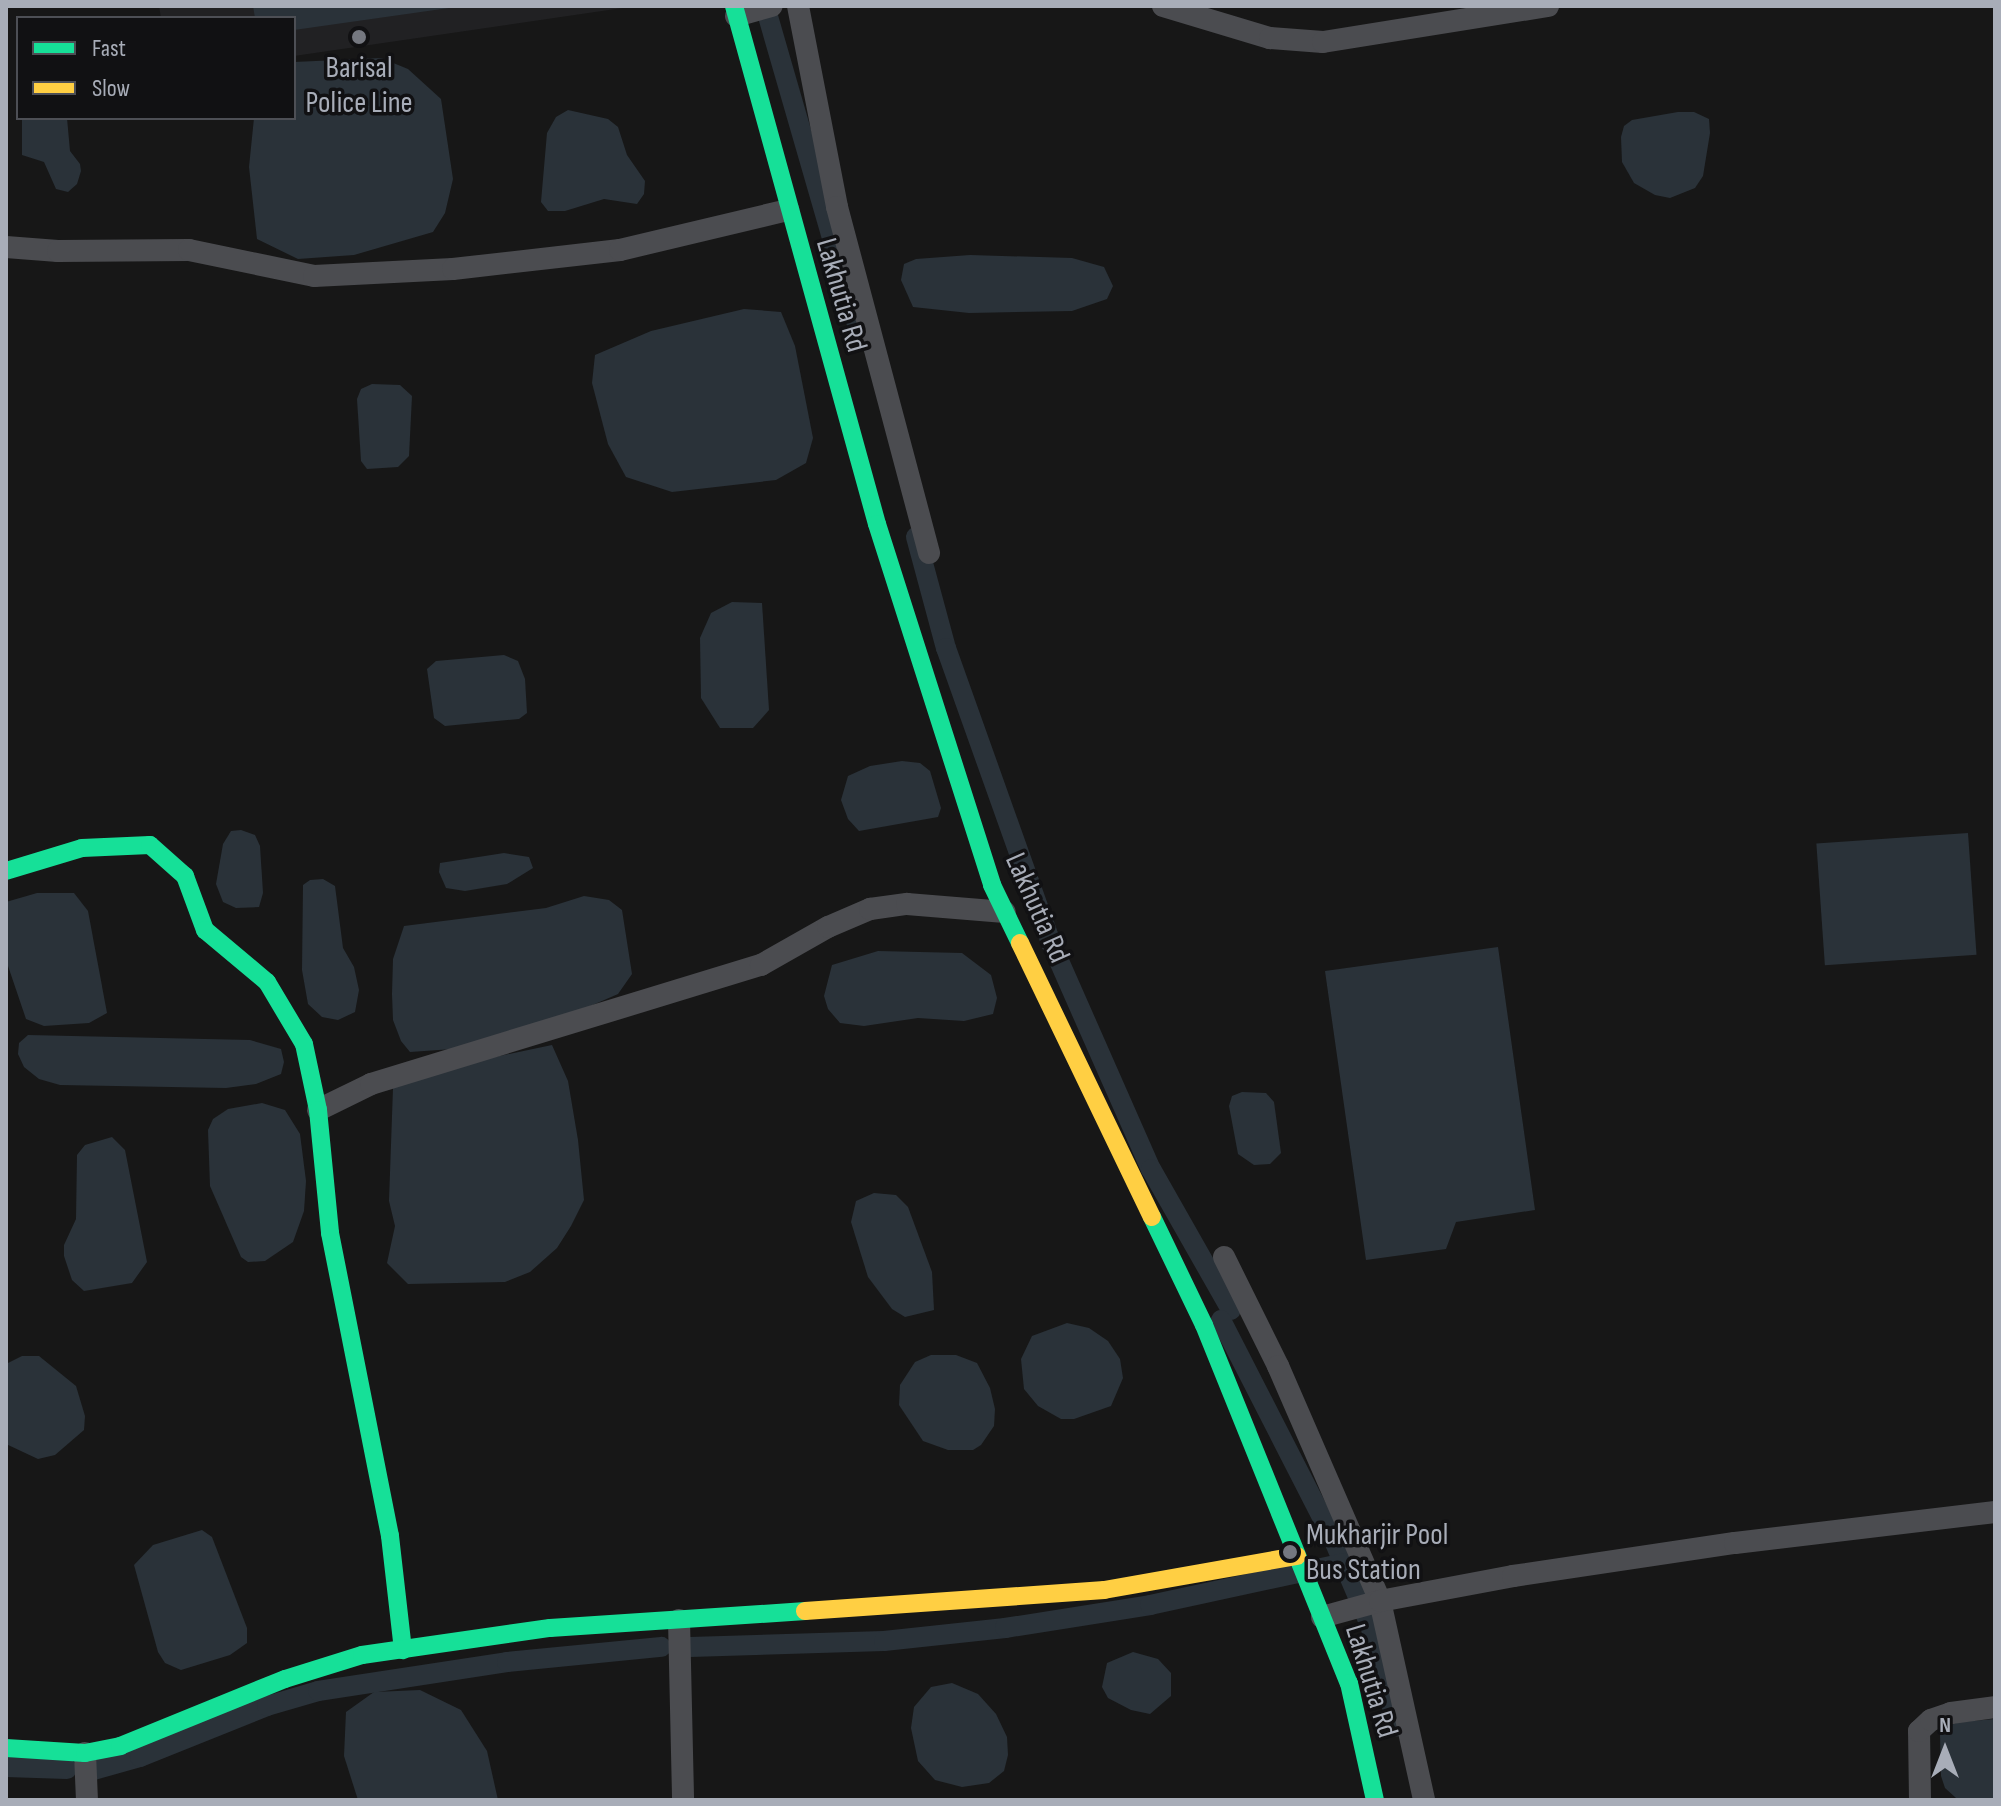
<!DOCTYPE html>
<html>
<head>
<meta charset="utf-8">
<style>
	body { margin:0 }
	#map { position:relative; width:2001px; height:1806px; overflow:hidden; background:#171717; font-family:"Sofia Sans Condensed",sans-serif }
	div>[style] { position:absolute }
	.built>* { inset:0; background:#212123 }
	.water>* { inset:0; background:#2a3239; transform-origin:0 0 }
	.canal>* { height:20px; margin:-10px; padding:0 10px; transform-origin:10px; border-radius:10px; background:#2a3239 }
	.street>* { height:22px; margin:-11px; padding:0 11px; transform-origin:11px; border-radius:11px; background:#4b4c50 }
	.fast>* { height:18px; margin:-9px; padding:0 9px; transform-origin:9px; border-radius:9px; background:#16e098 }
	.slow>* { height:18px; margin:-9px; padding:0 9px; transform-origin:9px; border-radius:9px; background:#ffcf43 }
	.dots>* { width:22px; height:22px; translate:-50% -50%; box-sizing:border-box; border:4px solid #111113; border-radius:50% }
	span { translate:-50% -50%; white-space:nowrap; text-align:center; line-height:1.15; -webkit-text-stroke:7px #111113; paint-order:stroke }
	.poi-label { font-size:30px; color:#a8adb8 }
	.left { translate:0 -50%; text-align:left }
	.street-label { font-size:30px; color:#a8adb8 }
	.frame { position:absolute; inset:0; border:8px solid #a8adb8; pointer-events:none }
	.legend { position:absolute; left:16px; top:16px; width:280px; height:104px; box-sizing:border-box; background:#111113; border:2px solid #4d4f55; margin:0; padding:10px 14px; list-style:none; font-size:24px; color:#a8adb8 }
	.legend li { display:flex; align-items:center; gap:16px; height:40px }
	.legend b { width:40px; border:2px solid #4d4f55 }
	.north { position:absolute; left:1905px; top:1710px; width:80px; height:80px; -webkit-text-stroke:6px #111113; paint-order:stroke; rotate:0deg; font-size:22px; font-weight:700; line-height:32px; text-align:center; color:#a8adb8 }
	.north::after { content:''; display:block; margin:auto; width:28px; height:36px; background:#a8adb8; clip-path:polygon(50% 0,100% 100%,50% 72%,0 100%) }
</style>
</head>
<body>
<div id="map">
	<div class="built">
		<div style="clip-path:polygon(159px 6px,636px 6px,294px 56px,294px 18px,161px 18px)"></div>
	</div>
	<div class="water">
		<div style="clip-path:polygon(253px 6px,463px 6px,294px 30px,294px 18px,255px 18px)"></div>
		<div style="clip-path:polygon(381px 58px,408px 69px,441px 99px,453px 179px,445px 213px,433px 232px,354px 255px,298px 259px,257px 239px,249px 167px,254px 118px,294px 118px,294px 62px)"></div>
		<div style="clip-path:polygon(568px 110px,608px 119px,618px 127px,627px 155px,645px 181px,644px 194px,637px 204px,604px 199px,565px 211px,548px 211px,541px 202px,547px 133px,556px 117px)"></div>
		<div style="clip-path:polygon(1678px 112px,1694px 112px,1709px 119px,1710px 133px,1703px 176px,1695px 188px,1670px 198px,1655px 195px,1634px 183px,1622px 162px,1621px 137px,1624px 126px,1632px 120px)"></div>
		<div style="clip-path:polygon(22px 118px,67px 118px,70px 151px,80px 164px,81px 171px,77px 184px,68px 192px,56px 189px,44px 162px,22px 155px)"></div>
		<div style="clip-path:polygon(970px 255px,1072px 258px,1104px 267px,1113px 286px,1107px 299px,1072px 311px,969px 313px,913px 307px,901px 280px,904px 264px,916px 259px)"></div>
		<div style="clip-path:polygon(744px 309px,781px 312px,795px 346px,813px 438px,806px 463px,776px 480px,672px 492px,626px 477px,608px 444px,592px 383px,595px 355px,651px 331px)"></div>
		<div style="clip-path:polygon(372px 384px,400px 385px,412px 396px,409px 456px,398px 467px,367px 469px,361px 461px,357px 399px,361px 389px)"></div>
		<div style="clip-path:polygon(732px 602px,762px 603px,769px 710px,753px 728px,720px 728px,701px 698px,700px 638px,711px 613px)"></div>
		<div style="clip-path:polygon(504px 655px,518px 661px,525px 679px,527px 713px,519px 719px,445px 726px,434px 718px,427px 669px,436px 661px)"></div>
		<div style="clip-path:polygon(902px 761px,920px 763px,930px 771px,941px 808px,938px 817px,859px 831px,848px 819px,841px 800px,848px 776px,870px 766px)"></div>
		<div style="clip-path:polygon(241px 830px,255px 835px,260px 846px,263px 893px,259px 907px,236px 908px,223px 902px,216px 884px,223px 844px,231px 831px)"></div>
		<div style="left:1968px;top:833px;width:122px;height:152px;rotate:86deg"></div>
		<div style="clip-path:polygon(504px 853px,529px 857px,533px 868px,507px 884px,465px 891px,446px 888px,439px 872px,440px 863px)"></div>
		<div style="clip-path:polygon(323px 879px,335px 886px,343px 948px,354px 967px,359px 990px,355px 1012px,338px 1020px,322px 1017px,308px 1004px,302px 970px,303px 885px,310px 880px)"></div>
		<div style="clip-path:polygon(37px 893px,74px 893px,88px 911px,107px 1013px,89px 1023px,44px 1026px,26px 1019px,6px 960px,6px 902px)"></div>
		<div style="clip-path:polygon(584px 896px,609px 900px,622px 910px,632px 974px,618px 994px,572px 1014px,453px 1049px,410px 1052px,401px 1041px,393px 1020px,392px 994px,393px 959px,404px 926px,546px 908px)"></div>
		<div style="clip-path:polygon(1498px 947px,1535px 1210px,1456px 1222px,1446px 1249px,1366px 1260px,1325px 971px)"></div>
		<div style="clip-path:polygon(878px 951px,962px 953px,991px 975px,997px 998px,993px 1014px,964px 1021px,918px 1018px,864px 1026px,840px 1023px,828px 1009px,824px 996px,832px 965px)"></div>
		<div style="clip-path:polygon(28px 1035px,250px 1040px,281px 1049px,284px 1062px,281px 1074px,256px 1084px,226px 1088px,60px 1085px,39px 1079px,24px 1067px,18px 1054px,19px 1043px)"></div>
		<div style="clip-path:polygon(552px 1045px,568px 1081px,578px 1140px,584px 1200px,571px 1226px,557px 1248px,530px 1272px,505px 1282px,408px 1284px,387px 1263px,395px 1226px,389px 1201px,393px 1088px,433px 1070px)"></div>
		<div style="clip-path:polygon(1242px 1092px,1266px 1093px,1274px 1102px,1281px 1153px,1270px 1164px,1254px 1165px,1238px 1154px,1229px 1106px,1232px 1096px)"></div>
		<div style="clip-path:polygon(262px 1103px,285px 1110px,300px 1134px,306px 1181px,304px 1211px,293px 1242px,265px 1261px,248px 1262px,241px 1257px,210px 1186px,208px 1130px,213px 1119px,228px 1109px)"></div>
		<div style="clip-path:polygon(112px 1137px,125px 1150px,147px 1262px,132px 1283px,84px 1291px,72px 1280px,64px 1256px,64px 1245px,76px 1219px,77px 1155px,85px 1145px)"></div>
		<div style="clip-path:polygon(874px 1193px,896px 1195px,908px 1207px,932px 1272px,934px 1310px,905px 1317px,892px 1309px,868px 1277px,851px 1222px,856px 1201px)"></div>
		<div style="clip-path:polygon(1067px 1323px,1089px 1328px,1108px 1341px,1120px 1359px,1123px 1378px,1111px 1406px,1074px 1419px,1061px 1419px,1038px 1406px,1024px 1389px,1021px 1359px,1032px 1336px)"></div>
		<div style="clip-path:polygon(931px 1355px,956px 1355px,977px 1363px,990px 1388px,995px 1409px,994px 1426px,981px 1445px,973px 1450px,948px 1450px,923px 1441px,899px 1405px,900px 1385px,915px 1362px)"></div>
		<div style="clip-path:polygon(22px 1356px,39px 1356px,76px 1386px,85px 1416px,84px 1430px,55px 1455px,38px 1459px,6px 1444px,6px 1364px)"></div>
		<div style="clip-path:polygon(202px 1530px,212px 1537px,247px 1628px,247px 1643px,230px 1655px,181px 1670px,165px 1663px,158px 1652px,134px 1565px,153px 1545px)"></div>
		<div style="clip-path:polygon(1133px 1652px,1158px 1659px,1171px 1673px,1171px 1696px,1150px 1714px,1131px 1710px,1108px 1698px,1102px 1687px,1107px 1663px)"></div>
		<div style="clip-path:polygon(952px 1683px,978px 1694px,996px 1714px,1007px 1737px,1008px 1755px,1004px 1771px,989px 1783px,962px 1787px,935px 1780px,918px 1761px,911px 1728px,914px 1707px,931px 1687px)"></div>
		<div style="clip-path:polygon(420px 1690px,461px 1710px,487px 1751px,498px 1800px,358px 1800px,344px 1756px,346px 1712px,374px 1692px)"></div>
		<div style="clip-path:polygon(1995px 1719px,1995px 1798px,1956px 1798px,1945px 1788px,1941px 1776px,1940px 1734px,1945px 1727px,1959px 1722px)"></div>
	</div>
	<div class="canal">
		<div style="left:765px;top:6px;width:328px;rotate:73.9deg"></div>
		<div style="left:916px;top:537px;width:115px;rotate:74.9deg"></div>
		<div style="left:946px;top:648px;width:315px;rotate:70.4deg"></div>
		<div style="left:1052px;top:945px;width:245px;rotate:66.2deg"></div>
		<div style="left:1151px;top:1169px;width:162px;rotate:60.4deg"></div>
		<div style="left:1221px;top:1320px;width:250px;rotate:62.9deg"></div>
		<div style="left:1335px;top:1543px;width:89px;rotate:66.9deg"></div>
		<div style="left:1370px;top:1625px;width:105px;rotate:75deg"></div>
		<div style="left:690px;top:1647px;width:194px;rotate:-1.8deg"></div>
		<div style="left:884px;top:1641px;width:122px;rotate:-6.1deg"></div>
		<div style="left:1005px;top:1628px;width:147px;rotate:-9deg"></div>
		<div style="left:1150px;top:1605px;width:198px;rotate:-12.2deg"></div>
		<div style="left:6px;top:1767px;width:61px;rotate:1.9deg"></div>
		<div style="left:94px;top:1770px;width:48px;rotate:-15.8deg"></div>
		<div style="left:140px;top:1757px;width:137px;rotate:-21.9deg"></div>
		<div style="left:267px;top:1706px;width:53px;rotate:-16.4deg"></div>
		<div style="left:318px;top:1691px;width:191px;rotate:-8.7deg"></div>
		<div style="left:507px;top:1662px;width:155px;rotate:-5.6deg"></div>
	</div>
	<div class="street">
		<div style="left:798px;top:6px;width:205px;rotate:79deg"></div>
		<div style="left:837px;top:207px;width:358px;rotate:75.1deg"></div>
		<div style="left:1163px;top:6px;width:112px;rotate:16.7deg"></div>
		<div style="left:1270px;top:38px;width:53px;rotate:4.3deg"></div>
		<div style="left:1323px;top:42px;width:228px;rotate:-9.1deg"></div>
		<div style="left:736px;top:16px;width:37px;rotate:-16deg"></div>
		<div style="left:6px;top:247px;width:52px;rotate:4.4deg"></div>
		<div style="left:58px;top:251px;width:131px;rotate:-0.4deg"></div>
		<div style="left:189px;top:250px;width:128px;rotate:11.7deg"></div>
		<div style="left:314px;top:276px;width:139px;rotate:-2.9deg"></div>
		<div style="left:453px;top:269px;width:168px;rotate:-6.5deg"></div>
		<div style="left:620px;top:250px;width:173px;rotate:-13.4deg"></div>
		<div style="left:318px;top:1110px;width:59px;rotate:-26.1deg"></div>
		<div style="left:371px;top:1084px;width:408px;rotate:-17deg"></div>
		<div style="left:761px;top:965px;width:77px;rotate:-29.6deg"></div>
		<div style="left:828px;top:927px;width:46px;rotate:-23.2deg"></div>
		<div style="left:870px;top:909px;width:37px;rotate:-8deg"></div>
		<div style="left:907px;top:904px;width:98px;rotate:4.7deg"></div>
		<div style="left:1224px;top:1257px;width:122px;rotate:63.6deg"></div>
		<div style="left:1278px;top:1366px;width:256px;rotate:66.5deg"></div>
		<div style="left:1380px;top:1601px;width:204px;rotate:77.5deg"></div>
		<div style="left:1322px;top:1617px;width:60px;rotate:-15.4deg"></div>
		<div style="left:1380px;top:1601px;width:135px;rotate:-10.6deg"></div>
		<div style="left:1513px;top:1576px;width:224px;rotate:-8.5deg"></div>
		<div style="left:1735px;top:1543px;width:262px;rotate:-6.8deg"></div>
		<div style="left:679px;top:1620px;width:180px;rotate:88.7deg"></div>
		<div style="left:85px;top:1753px;width:47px;rotate:87.6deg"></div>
		<div style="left:1920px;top:1800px;width:69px;rotate:-90.8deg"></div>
		<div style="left:1919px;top:1731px;width:16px;rotate:-43deg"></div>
		<div style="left:1931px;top:1720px;width:21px;rotate:-19deg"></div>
		<div style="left:1951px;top:1713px;width:44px;rotate:-7.8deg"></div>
	</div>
	<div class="fast">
		<div style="left:734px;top:6px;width:537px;rotate:74.57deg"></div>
		<div style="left:877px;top:524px;width:379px;rotate:72.3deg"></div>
		<div style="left:992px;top:885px;width:64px;rotate:64.2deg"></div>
		<div style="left:6px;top:871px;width:79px;rotate:-16.8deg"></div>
		<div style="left:82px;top:848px;width:68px;rotate:-2.5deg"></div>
		<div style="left:150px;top:845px;width:47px;rotate:41.5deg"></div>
		<div style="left:185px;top:876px;width:58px;rotate:69.7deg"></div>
		<div style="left:205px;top:930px;width:81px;rotate:40deg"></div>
		<div style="left:267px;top:982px;width:72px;rotate:59.2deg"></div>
		<div style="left:304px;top:1044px;width:67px;rotate:78deg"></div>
		<div style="left:318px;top:1110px;width:124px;rotate:84.4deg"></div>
		<div style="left:330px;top:1233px;width:309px;rotate:78.8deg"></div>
		<div style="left:390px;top:1536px;width:115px;rotate:83.5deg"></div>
		<div style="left:1152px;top:1217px;width:120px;rotate:64.3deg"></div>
		<div style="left:1204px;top:1325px;width:386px;rotate:68deg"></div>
		<div style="left:1349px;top:1683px;width:120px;rotate:77.5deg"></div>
		<div style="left:6px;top:1748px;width:79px;rotate:3.6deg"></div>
		<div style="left:85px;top:1753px;width:36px;rotate:-11deg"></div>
		<div style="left:120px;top:1746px;width:178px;rotate:-22.1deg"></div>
		<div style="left:285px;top:1679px;width:81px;rotate:-17.3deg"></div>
		<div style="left:362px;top:1655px;width:190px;rotate:-8.2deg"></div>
		<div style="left:550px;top:1628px;width:256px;rotate:-3.8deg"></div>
	</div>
	<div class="slow">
		<div style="left:1020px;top:943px;width:304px;rotate:64.3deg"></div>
		<div style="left:805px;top:1611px;width:300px;rotate:-4deg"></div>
		<div style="left:1104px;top:1590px;width:196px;rotate:-10deg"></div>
	</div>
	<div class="dots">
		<div style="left:359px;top:37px;background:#757880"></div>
		<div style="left:1290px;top:1552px;background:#757880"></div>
	</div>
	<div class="poi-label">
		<span style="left:359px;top:85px">Barisal<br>Police Line</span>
		<span class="left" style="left:1306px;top:1552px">Mukharjir Pool<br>Bus Station</span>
	</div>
	<div class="street-label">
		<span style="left:841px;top:295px;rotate:74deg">Lakhutia Rd</span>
		<span style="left:1037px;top:908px;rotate:66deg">Lakhutia Rd</span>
		<span style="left:1371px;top:1681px;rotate:73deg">Lakhutia Rd</span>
	</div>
	<div class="frame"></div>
	<ul class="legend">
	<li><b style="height:10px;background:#16e098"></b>Fast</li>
	<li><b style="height:10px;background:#ffcf43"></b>Slow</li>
	</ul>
	<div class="north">N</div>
</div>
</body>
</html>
